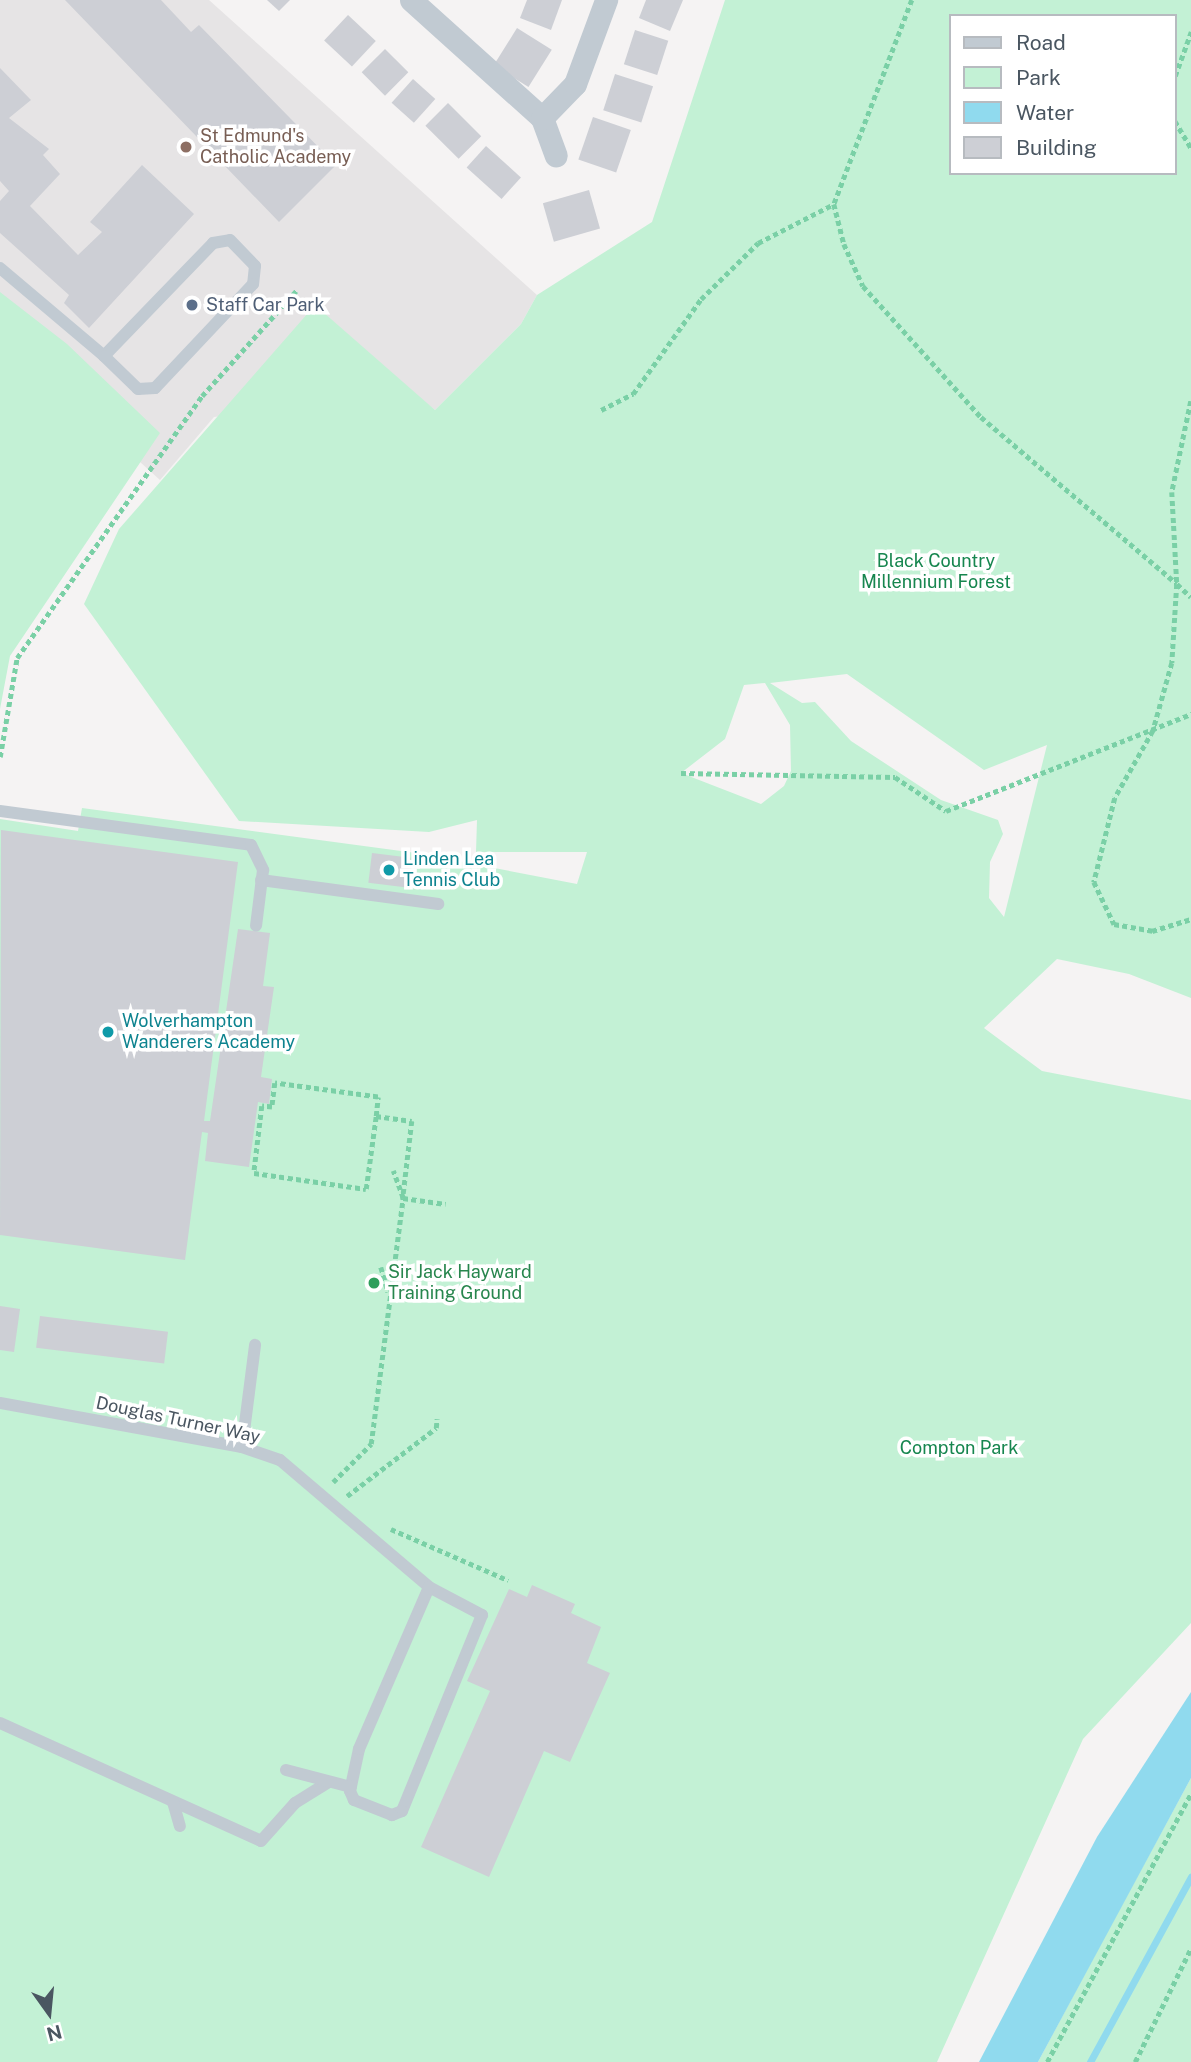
<!DOCTYPE html>
<html>
<head>
<meta charset="utf-8">
<style>
	body { margin:0 }
	#map { position:relative; width:1191px; height:2062px; overflow:hidden; background:#f5f3f3; font-family:"Public Sans",sans-serif }
	div>[style] { position:absolute }
	.education>* { inset:0; background:#e6e4e5 }
	.green>* { inset:0; background:#c3f1d5 }
	.water>* { inset:0; background:#90daee }
	.stream>* { height:7px; margin:-3.5px; padding:0 3.5px; transform-origin:3.5px; border-radius:3.5px; background:#90daee }
	.building>* { inset:0; background:#cdcfd5; transform-origin:0 0 }
	.path>* { height:4.5px; margin-top:-2.25px; transform-origin:0; background:repeating-linear-gradient(90deg,#7ad0a6 0 5px,transparent 0 8.5px) }
	.lane>* { height:12px; margin:-6px; padding:0 6px; transform-origin:6px; border-radius:6px; background:#c1cad2 }
	.street>* { height:23px; margin:-11.5px; padding:0 11.5px; transform-origin:11.5px; border-radius:11.5px; background:#c1cad2 }
	.dots>* { width:19px; height:19px; translate:-50% -50%; box-sizing:border-box; border:4px solid #fff; border-radius:50% }
	span { translate:-50% -50%; white-space:nowrap; text-align:center; line-height:1.15; -webkit-text-stroke:7px #fff; paint-order:stroke }
	.education-label { font-size:18px; color:#785e54 }
	.left { translate:0 -50%; text-align:left }
	.service-label { font-size:18px; color:#4e5e75 }
	.park-label { font-size:18px; color:#17864f }
	.culture-label { font-size:18px; color:#0d838f }
	.leisure-label { font-size:18px; color:#27864d }
	.street-label { font-size:18px; color:#4a5661 }
	.legend { position:absolute; left:949px; top:14px; width:228px; height:161px; box-sizing:border-box; background:#fff; border:2px solid #b7bbc0; margin:0; padding:9px 12px; list-style:none; font-size:21px; color:#4a5661 }
	.legend li { display:flex; align-items:center; gap:14px; height:35px }
	.legend b { width:35px; border:2px solid #b7bbc0 }
	.north { position:absolute; left:14px; top:1978px; width:70px; height:70px; -webkit-text-stroke:5px #fff; paint-order:stroke; rotate:165deg; font-size:19px; font-weight:700; line-height:28px; text-align:center; color:#4a5661 }
	.north::after { content:''; display:block; margin:auto; width:24px; height:32px; background:#4a5661; clip-path:polygon(50% 0,100% 100%,50% 72%,0 100%) }
</style>
</head>
<body>
<div id="map">
	<div class="education">
		<div style="clip-path:polygon(0 0,209px 0,537px 295px,521px 324px,435px 410px,409px 390px,214px 417px,160px 480px,0 336px)"></div>
	</div>
	<div class="green">
		<div style="clip-path:polygon(evenodd,725px 0,1191px 0,1191px 998px,1129px 974px,1057px 959px,984px 1028px,1042px 1071px,1191px 1100px,1191px 1623px,1083px 1739px,937px 2062px,0 2062px,0 819px,78px 831px,82px 808px,416px 853px,577px 884px,587px 852px,476px 852px,477px 820px,429px 832px,239px 821px,84px 604px,119px 529px,315px 305px,435px 410px,521px 324px,537px 295px,652px 222px,725px 0,951px 16px,1175px 16px,1175px 173px,951px 173px,951px 16px,725px 0,847px 674px,984px 770px,1047px 745px,1004px 917px,989px 898px,990px 862px,1003px 834px,998px 820px,941px 800px,851px 741px,815px 702px,802px 703px,770px 683px,847px 674px,725px 0,765px 683px,790px 725px,791px 771px,784px 786px,761px 804px,681px 773px,725px 739px,744px 685px,765px 683px)"></div>
		<div style="clip-path:polygon(0 292px,67px 344px,160px 433px,10px 656px,0 709px)"></div>
		<div style="clip-path:polygon(1191px 1778px,1191px 2062px,1038px 2062px,1112px 1923px)"></div>
	</div>
	<div class="water">
		<div style="clip-path:polygon(1191px 1692px,1191px 1778px,1038px 2062px,979px 2062px,1097px 1837px)"></div>
	</div>
	<div class="stream">
		<div style="left:1090px;top:2062px;width:211px;rotate:-61.4deg"></div>
	</div>
	<div class="building">
		<div style="clip-path:polygon(65px 0,161px 0,191px 32px,199px 25px,336px 165px,279px 222px)"></div>
		<div style="clip-path:polygon(267px 0,290px 0,279px 11px)"></div>
		<div style="clip-path:polygon(527px 0,562px 0,551px 30px,520px 18px)"></div>
		<div style="clip-path:polygon(646px 0,683px 0,670px 31px,639px 18px)"></div>
		<div style="left:348px;top:15px;width:38px;height:35px;rotate:43deg"></div>
		<div style="left:517px;top:28px;width:41px;height:44px;rotate:32deg"></div>
		<div style="left:635px;top:30px;width:35px;height:36px;rotate:18deg"></div>
		<div style="left:385px;top:49px;width:33px;height:33px;rotate:45deg"></div>
		<div style="clip-path:polygon(0 68px,31px 100px,9px 118px,49px 149px,43px 155px,60px 174px,30px 206px,78px 255px,102px 232px,90px 222px,142px 165px,194px 214px,89px 328px,64px 303px,69px 295px,0 233px,0 201px,9px 191px,0 181px)"></div>
		<div style="left:615px;top:74px;width:40px;height:38px;rotate:18deg"></div>
		<div style="left:413px;top:79px;width:30px;height:32px;rotate:42deg"></div>
		<div style="left:448px;top:103px;width:47px;height:32px;rotate:45deg"></div>
		<div style="left:593px;top:117px;width:40px;height:45px;rotate:19deg"></div>
		<div style="left:486px;top:146px;width:47px;height:29px;rotate:42deg"></div>
		<div style="left:589px;top:190px;width:40px;height:48px;rotate:74deg"></div>
		<div style="clip-path:polygon(1px 830px,238px 862px,204px 1121px,210px 1121px,238px 929px,270px 933px,263px 986px,274px 987px,261px 1077px,272px 1079px,269px 1104px,258px 1102px,249px 1167px,205px 1161px,208px 1133px,202px 1132px,185px 1260px,0 1235px)"></div>
		<div style="left:372px;top:853px;width:39px;height:30px;rotate:7deg"></div>
		<div style="clip-path:polygon(0 1306px,20px 1309px,14px 1352px,0 1350px)"></div>
		<div style="left:40px;top:1316px;width:129px;height:32px;rotate:7deg"></div>
		<div style="clip-path:polygon(532px 1585px,575px 1604px,571px 1613px,601px 1627px,587px 1663px,610px 1673px,570px 1762px,544px 1751px,489px 1877px,421px 1847px,490px 1691px,467px 1681px,509px 1589px,527px 1597px)"></div>
	</div>
	<div class="path">
		<div style="left:912px;top:0;width:218px;rotate:110.9deg"></div>
		<div style="left:834px;top:204px;width:41px;rotate:76deg"></div>
		<div style="left:844px;top:244px;width:46px;rotate:65.7deg"></div>
		<div style="left:863px;top:286px;width:176px;rotate:48deg"></div>
		<div style="left:981px;top:417px;width:257px;rotate:40.4deg"></div>
		<div style="left:1177px;top:584px;width:79px;rotate:93.6deg"></div>
		<div style="left:1172px;top:663px;width:71px;rotate:105.6deg"></div>
		<div style="left:1153px;top:731px;width:77px;rotate:119.6deg"></div>
		<div style="left:1115px;top:798px;width:87px;rotate:104deg"></div>
		<div style="left:1094px;top:882px;width:47px;rotate:64.5deg"></div>
		<div style="left:1114px;top:924px;width:39px;rotate:10deg"></div>
		<div style="left:1152px;top:931px;width:41px;rotate:-17.1deg"></div>
		<div style="left:1175px;top:76px;width:47px;rotate:-70deg"></div>
		<div style="left:1175px;top:121px;width:31px;rotate:59deg"></div>
		<div style="left:1191px;top:401px;width:93px;rotate:101.8deg"></div>
		<div style="left:1172px;top:492px;width:92px;rotate:86.9deg"></div>
		<div style="left:1177px;top:584px;width:19px;rotate:43deg"></div>
		<div style="left:601px;top:410px;width:36px;rotate:-27deg"></div>
		<div style="left:633px;top:394px;width:117px;rotate:-54.4deg"></div>
		<div style="left:701px;top:299px;width:80px;rotate:-44.5deg"></div>
		<div style="left:758px;top:243px;width:85px;rotate:-27.2deg"></div>
		<div style="left:0;top:757px;width:100px;rotate:-80.3deg"></div>
		<div style="left:17px;top:658px;width:321px;rotate:-54.8deg"></div>
		<div style="left:202px;top:396px;width:141px;rotate:-48.2deg"></div>
		<div style="left:681px;top:773px;width:214px;rotate:1.1deg"></div>
		<div style="left:895px;top:777px;width:61px;rotate:33.7deg"></div>
		<div style="left:946px;top:811px;width:264px;rotate:-21.6deg"></div>
		<div style="left:376px;top:1116px;width:19px;rotate:-84deg"></div>
		<div style="left:378px;top:1097px;width:104px;rotate:-172.3deg"></div>
		<div style="left:275px;top:1083px;width:24px;rotate:97deg"></div>
		<div style="left:272px;top:1107px;width:10px;rotate:-174deg"></div>
		<div style="left:262px;top:1106px;width:67px;rotate:96.8deg"></div>
		<div style="left:254px;top:1173px;width:113px;rotate:8.1deg"></div>
		<div style="left:366px;top:1189px;width:74px;rotate:-82.2deg"></div>
		<div style="left:376px;top:1116px;width:36px;rotate:8deg"></div>
		<div style="left:412px;top:1121px;width:78px;rotate:96.7deg"></div>
		<div style="left:403px;top:1198px;width:43px;rotate:7.9deg"></div>
		<div style="left:381px;top:1267px;width:26px;rotate:74deg"></div>
		<div style="left:333px;top:1482px;width:54px;rotate:-45deg"></div>
		<div style="left:371px;top:1444px;width:248px;rotate:-82.6deg"></div>
		<div style="left:403px;top:1198px;width:29px;rotate:-110deg"></div>
		<div style="left:347px;top:1496px;width:112px;rotate:-37.4deg"></div>
		<div style="left:436px;top:1428px;width:9px;rotate:-84deg"></div>
		<div style="left:391px;top:1529px;width:128px;rotate:23.6deg"></div>
		<div style="left:1047px;top:2062px;width:305px;rotate:-61.8deg"></div>
		<div style="left:1135px;top:2062px;width:127px;rotate:-63.8deg"></div>
	</div>
	<div class="lane">
		<div style="left:0;top:268px;width:136px;rotate:40.2deg"></div>
		<div style="left:104px;top:356px;width:157px;rotate:-46deg"></div>
		<div style="left:213px;top:243px;width:17px;rotate:-10deg"></div>
		<div style="left:230px;top:240px;width:36px;rotate:46deg"></div>
		<div style="left:255px;top:266px;width:18px;rotate:96deg"></div>
		<div style="left:253px;top:284px;width:143px;rotate:133.3deg"></div>
		<div style="left:155px;top:388px;width:17px;rotate:177deg"></div>
		<div style="left:138px;top:389px;width:47px;rotate:-135.9deg"></div>
		<div style="left:0;top:811px;width:253px;rotate:7.7deg"></div>
		<div style="left:251px;top:845px;width:28px;rotate:64deg"></div>
		<div style="left:263px;top:870px;width:56px;rotate:97.1deg"></div>
		<div style="left:261px;top:880px;width:179px;rotate:7.7deg"></div>
		<div style="left:0;top:1403px;width:246px;rotate:10.3deg"></div>
		<div style="left:242px;top:1447px;width:40px;rotate:18.9deg"></div>
		<div style="left:280px;top:1460px;width:196px;rotate:40.4deg"></div>
		<div style="left:429px;top:1587px;width:60px;rotate:27.8deg"></div>
		<div style="left:482px;top:1615px;width:212px;rotate:112.2deg"></div>
		<div style="left:402px;top:1811px;width:11px;rotate:158deg"></div>
		<div style="left:392px;top:1815px;width:41px;rotate:-158.5deg"></div>
		<div style="left:354px;top:1800px;width:10px;rotate:-114deg"></div>
		<div style="left:350px;top:1791px;width:43px;rotate:-77.9deg"></div>
		<div style="left:359px;top:1749px;width:176px;rotate:-66.6deg"></div>
		<div style="left:242px;top:1447px;width:103px;rotate:-82.7deg"></div>
		<div style="left:0;top:1723px;width:286px;rotate:24.3deg"></div>
		<div style="left:261px;top:1841px;width:51px;rotate:-48.2deg"></div>
		<div style="left:295px;top:1803px;width:39px;rotate:-32deg"></div>
		<div style="left:286px;top:1770px;width:67px;rotate:14.7deg"></div>
		<div style="left:173px;top:1802px;width:25px;rotate:74deg"></div>
	</div>
	<div class="street">
		<div style="left:411px;top:0;width:176px;rotate:42deg"></div>
		<div style="left:542px;top:118px;width:40px;rotate:69.8deg"></div>
		<div style="left:542px;top:118px;width:47px;rotate:-45.9deg"></div>
		<div style="left:575px;top:84px;width:90px;rotate:-69.7deg"></div>
	</div>
	<div class="dots">
		<div style="left:186px;top:147px;background:#8d6e63"></div>
		<div style="left:192px;top:305px;background:#5c6f8a"></div>
		<div style="left:389px;top:870px;background:#0f9aa8"></div>
		<div style="left:108px;top:1032px;background:#0f9aa8"></div>
		<div style="left:374px;top:1283px;background:#2e9e5b"></div>
	</div>
	<div class="education-label">
		<span class="left" style="left:200px;top:147px">St Edmund's<br>Catholic Academy</span>
	</div>
	<div class="service-label">
		<span class="left" style="left:206px;top:305px">Staff Car Park</span>
	</div>
	<div class="park-label">
		<span style="left:936px;top:572px">Black Country<br>Millennium Forest</span>
		<span style="left:959px;top:1448px">Compton Park</span>
	</div>
	<div class="culture-label">
		<span class="left" style="left:403px;top:870px">Linden Lea<br>Tennis Club</span>
		<span class="left" style="left:122px;top:1032px">Wolverhampton<br>Wanderers Academy</span>
	</div>
	<div class="leisure-label">
		<span class="left" style="left:388px;top:1283px">Sir Jack Hayward<br>Training Ground</span>
	</div>
	<div class="street-label">
		<span style="left:178px;top:1420px;rotate:12deg">Douglas Turner Way</span>
	</div>
	<ul class="legend">
	<li><b style="height:9px;background:#c1cad2"></b>Road</li>
	<li><b style="height:19px;background:#c3f1d5"></b>Park</li>
	<li><b style="height:19px;background:#90daee"></b>Water</li>
	<li><b style="height:19px;background:#cdcfd5"></b>Building</li>
	</ul>
	<div class="north">N</div>
</div>
</body>
</html>
